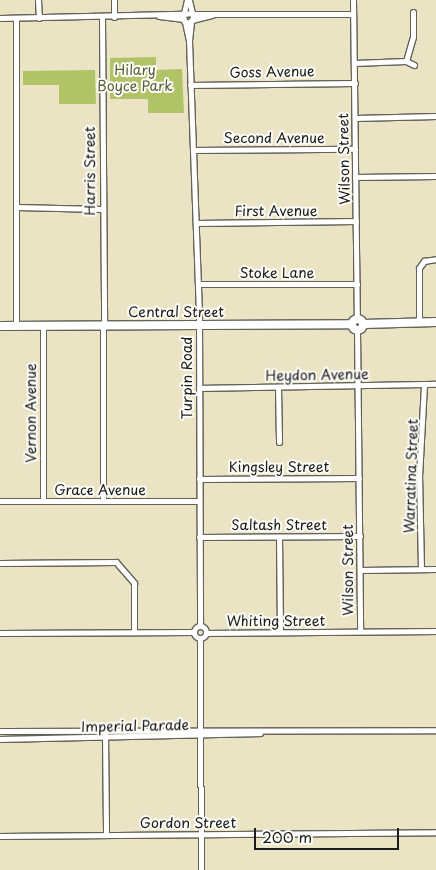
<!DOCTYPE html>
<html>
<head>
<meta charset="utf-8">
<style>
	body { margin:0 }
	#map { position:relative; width:436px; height:870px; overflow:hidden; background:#eae4c4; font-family:"Playpen Sans",sans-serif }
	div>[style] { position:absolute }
	.green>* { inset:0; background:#b1c367 }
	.roads { filter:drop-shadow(1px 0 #646257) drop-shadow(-1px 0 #646257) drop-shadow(0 1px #646257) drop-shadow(0 -1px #646257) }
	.street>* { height:5px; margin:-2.5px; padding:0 2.5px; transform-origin:2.5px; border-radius:2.5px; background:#fff }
	.street>.ring { margin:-2.5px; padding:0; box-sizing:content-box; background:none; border:5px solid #fff; border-radius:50% }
	.secondary>* { height:8px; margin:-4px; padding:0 4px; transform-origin:4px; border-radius:4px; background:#fff }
	.secondary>.ring { margin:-4px; padding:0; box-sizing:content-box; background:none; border:8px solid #fff; border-radius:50% }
	span { translate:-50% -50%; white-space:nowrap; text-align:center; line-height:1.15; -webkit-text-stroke:4px #fdfcf7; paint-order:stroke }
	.park-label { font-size:14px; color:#585f3a }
	.street-label { font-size:14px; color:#1c1c1c }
	.scale { position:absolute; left:254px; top:828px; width:145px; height:22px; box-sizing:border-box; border:2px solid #1c1c1c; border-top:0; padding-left:6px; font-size:15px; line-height:18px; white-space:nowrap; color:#1c1c1c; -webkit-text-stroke:4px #fdfcf7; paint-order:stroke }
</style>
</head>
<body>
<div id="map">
	<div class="green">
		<div style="clip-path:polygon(156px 57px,156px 70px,182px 69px,184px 113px,148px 113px,148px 99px,110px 99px,110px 58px)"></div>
		<div style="clip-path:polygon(95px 70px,96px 104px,59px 104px,59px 85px,23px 85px,23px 71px)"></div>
	</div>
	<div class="roads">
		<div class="street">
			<div style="left:38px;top:0;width:18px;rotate:87deg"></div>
			<div style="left:114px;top:0;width:17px;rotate:90deg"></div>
			<div style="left:189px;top:0;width:18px;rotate:77deg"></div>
			<div style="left:193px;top:18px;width:6px;rotate:129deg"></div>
			<div style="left:189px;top:23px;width:5px;rotate:-158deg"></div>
			<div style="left:184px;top:21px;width:7px;rotate:-98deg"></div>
			<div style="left:183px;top:14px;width:9px;rotate:-6deg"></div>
			<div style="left:353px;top:0;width:318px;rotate:89.3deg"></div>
			<div style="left:184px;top:13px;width:13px;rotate:-77deg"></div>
			<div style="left:193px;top:14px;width:160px"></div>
			<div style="left:159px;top:16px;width:23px;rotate:7deg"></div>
			<div style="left:102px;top:17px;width:309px;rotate:89.6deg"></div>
			<div style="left:0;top:18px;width:183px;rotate:-1.3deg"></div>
			<div style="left:16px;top:18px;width:308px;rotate:90deg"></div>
			<div style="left:192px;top:20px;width:21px;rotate:-14deg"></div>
			<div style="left:185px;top:22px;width:19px;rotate:78deg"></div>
			<div style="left:189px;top:41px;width:276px;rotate:87.9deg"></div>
			<div style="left:199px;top:317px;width:309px;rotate:89.8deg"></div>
			<div style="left:189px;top:41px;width:19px;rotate:-84deg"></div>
			<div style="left:406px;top:61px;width:25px;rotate:-74deg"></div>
			<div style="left:413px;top:37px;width:25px;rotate:-90deg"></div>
			<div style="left:354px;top:63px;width:52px;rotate:-2.2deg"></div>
			<div style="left:406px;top:61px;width:9px;rotate:27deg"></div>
			<div style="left:190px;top:85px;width:165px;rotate:-0.7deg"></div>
			<div style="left:355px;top:118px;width:81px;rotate:-1.4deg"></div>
			<div style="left:193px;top:150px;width:162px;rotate:-0.4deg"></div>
			<div style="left:355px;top:177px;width:81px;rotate:-0.7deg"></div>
			<div style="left:16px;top:207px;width:85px;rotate:1.3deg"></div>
			<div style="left:196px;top:223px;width:160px;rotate:-0.7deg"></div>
			<div style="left:198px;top:284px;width:159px"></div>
			<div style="left:419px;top:322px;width:54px;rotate:-90deg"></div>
			<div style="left:419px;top:268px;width:9px;rotate:-54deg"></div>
			<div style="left:424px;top:261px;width:12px;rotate:-9deg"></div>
			<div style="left:43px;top:326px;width:175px;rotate:90deg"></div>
			<div style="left:357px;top:329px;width:302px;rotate:89.4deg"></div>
			<div style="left:199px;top:388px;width:237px;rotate:-1deg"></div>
			<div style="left:278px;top:388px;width:54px;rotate:88.9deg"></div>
			<div style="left:199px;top:479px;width:160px;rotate:-0.4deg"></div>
			<div style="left:0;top:501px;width:199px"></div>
			<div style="left:103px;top:501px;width:175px;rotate:-90deg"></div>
			<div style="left:199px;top:537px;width:161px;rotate:-0.4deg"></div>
			<div style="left:279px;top:537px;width:95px;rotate:89.4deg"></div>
			<div style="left:0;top:563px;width:116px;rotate:-0.5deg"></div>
			<div style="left:116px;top:562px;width:28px;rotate:49deg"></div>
			<div style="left:134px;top:583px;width:49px;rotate:90deg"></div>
			<div style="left:421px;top:569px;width:92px;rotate:-91.2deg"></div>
			<div style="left:419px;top:477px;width:93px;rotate:-86.9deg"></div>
			<div style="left:360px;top:570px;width:76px;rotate:-0.8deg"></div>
			<div class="ring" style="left:194px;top:626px;width:7px;height:7px"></div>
			<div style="left:0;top:633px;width:194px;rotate:-0.3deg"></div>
			<div style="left:206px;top:633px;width:230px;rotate:-0.5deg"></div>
			<div style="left:200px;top:639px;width:231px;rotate:89.8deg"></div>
			<div style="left:0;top:731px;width:436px;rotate:-0.1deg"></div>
			<div style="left:105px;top:734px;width:100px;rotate:89.4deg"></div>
			<div style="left:0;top:739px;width:260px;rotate:-1.3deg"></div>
			<div style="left:0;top:836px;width:436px;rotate:-0.5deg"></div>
		</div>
		<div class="secondary">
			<div class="ring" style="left:351.5px;top:318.5px;width:3px;height:3px"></div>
			<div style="left:363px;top:324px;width:73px;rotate:-1.6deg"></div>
			<div style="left:0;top:326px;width:352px;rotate:-0.3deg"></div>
		</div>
	</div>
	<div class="park-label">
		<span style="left:135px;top:78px">Hilary<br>Boyce Park</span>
	</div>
	<div class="street-label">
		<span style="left:272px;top:72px;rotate:-1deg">Goss Avenue</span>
		<span style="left:274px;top:138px">Second Avenue</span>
		<span style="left:344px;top:159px;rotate:-91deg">Wilson Street</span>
		<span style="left:90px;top:171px;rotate:-90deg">Harris Street</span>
		<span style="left:276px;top:211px">First Avenue</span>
		<span style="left:277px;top:273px">Stoke Lane</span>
		<span style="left:176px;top:312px">Central Street</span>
		<span style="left:317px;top:375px;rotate:-1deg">Heydon Avenue</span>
		<span style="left:187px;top:378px;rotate:-90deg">Turpin Road</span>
		<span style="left:31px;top:413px;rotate:-90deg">Vernon Avenue</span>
		<span style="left:279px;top:467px">Kingsley Street</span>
		<span style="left:411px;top:476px;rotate:-88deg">Warratina Street</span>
		<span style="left:100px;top:490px">Grace Avenue</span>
		<span style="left:279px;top:525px">Saltash Street</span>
		<span style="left:348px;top:570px;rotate:-90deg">Wilson Street</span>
		<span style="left:276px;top:621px">Whiting Street</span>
		<span style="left:135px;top:726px;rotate:-1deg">Imperial Parade</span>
		<span style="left:188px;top:823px">Gordon Street</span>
	</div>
	<div class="scale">200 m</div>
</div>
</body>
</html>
